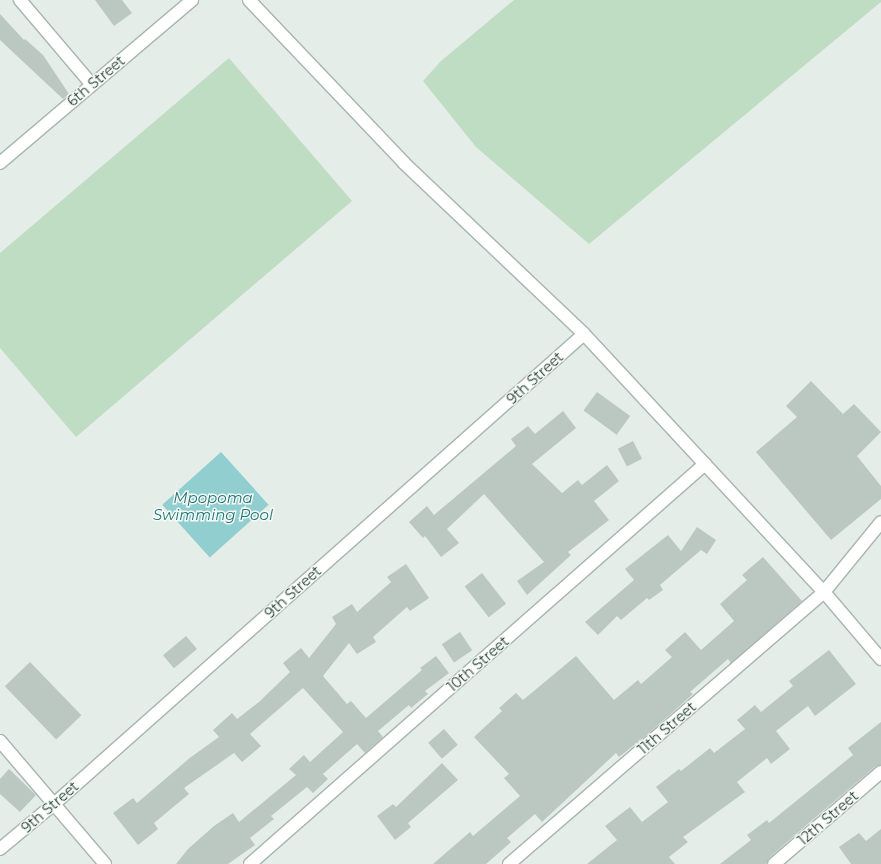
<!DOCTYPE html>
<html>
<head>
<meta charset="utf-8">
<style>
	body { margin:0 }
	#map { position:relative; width:881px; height:864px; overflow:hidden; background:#e5ede8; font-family:Montserrat,sans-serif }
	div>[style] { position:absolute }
	.green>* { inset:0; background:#bfddc3 }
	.water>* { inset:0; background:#90cecf; transform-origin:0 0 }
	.building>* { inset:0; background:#bac8c1; transform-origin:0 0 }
	.roads { filter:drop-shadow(1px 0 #a8b5ae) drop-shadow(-1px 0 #a8b5ae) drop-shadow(0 1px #a8b5ae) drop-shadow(0 -1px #a8b5ae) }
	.minor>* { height:12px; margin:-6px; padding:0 6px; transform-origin:6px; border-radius:6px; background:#fff }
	span { translate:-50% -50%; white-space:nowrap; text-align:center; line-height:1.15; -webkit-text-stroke:3px #f6faf7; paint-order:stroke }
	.street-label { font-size:14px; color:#253f34 }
	.water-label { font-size:15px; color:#227578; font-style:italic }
</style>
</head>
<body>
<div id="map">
	<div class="green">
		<div style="clip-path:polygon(514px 0,881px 0,881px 2px,589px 244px,476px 147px,423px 81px,441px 61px)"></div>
		<div style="clip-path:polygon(229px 58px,352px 201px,76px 437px,0 348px,0 253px)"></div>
	</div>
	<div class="water">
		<div style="left:221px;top:452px;width:71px;height:79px;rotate:48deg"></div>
	</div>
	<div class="building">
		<div style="clip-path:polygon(95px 0,122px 0,132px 13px,114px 26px)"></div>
		<div style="clip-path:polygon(0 14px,24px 40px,25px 39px,43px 55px,69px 94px,63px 99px,0 40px)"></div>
		<div style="clip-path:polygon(811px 381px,843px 414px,854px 404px,881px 432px,857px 456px,881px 486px,881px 499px,831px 540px,756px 452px,797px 417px,786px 406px)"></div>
		<div style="left:597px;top:392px;width:41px;height:23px;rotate:36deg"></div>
		<div style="clip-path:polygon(563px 411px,576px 428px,532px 464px,562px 493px,578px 480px,582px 485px,607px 465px,619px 481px,594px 501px,609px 520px,568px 552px,571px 555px,527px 595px,517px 581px,544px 562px,484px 494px,447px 529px,459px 543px,441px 557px,425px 536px,423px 538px,409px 522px,427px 506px,434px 515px,516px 446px,511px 439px,528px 426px,535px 434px)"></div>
		<div style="left:633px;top:441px;width:20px;height:17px;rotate:63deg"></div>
		<div style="clip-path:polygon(697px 527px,716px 540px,707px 554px,701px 550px,660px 585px,663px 590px,649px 600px,647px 598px,621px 620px,617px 616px,598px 635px,585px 622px,634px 580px,625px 569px,668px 535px,681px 551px)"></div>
		<div style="clip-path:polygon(763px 557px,802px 601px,731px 663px,728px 659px,690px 692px,693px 694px,648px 734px,619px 757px,616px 753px,542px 822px,535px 814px,507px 838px,511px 842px,486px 864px,433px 864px,470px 832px,473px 836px,520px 796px,504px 778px,509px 774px,474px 737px,502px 711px,499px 708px,516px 693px,523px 700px,576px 656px,614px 700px,638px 680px,641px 684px,672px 657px,665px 650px,685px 632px,701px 650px,734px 621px,720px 604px,747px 580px,742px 575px)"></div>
		<div style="clip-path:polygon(406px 564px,429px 598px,410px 611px,407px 607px,373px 637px,376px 642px,357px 654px,349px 643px,323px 676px,347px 704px,351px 701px,366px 718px,422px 670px,420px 668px,436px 656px,449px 673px,425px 691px,428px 694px,411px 708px,409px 705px,378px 731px,383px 737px,365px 753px,357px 744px,323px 774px,328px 779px,313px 793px,307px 787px,271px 816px,274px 819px,250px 838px,255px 845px,228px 864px,176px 864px,188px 849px,214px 826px,233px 813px,239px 822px,296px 775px,289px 769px,304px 755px,310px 762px,343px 732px,303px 688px,250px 734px,261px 746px,242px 762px,234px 753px,184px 788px,189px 794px,154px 823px,158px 829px,138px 845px,113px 813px,133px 798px,137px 803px,191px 757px,219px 737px,213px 730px,232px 713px,237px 719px,259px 702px,290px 672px,283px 663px,301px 648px,309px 658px,336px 624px,332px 617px,352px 604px,357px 612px,391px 582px,387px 577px)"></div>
		<div style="left:482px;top:573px;width:39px;height:22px;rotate:52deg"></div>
		<div style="left:460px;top:632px;width:22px;height:22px;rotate:56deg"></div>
		<div style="left:186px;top:636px;width:17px;height:30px;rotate:50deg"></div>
		<div style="clip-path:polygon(829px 650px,856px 684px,815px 716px,808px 706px,776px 731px,790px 749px,771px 764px,767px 758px,737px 782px,745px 792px,683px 837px,688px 842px,669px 857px,675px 864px,587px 864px,617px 840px,605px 826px,630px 807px,642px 822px,668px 802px,656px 787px,679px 769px,681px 771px,710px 748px,714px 753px,745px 729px,737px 720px,755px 705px,761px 712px,793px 686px,789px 681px)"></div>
		<div style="left:30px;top:662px;width:74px;height:35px;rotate:46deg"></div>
		<div style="clip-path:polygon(881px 722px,881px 765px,876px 766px,810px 822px,769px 858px,766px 864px,720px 864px,751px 840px,747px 835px,767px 820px,769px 823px,853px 755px,848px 748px)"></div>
		<div style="left:444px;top:729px;width:21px;height:21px;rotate:49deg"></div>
		<div style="clip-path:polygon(442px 763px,458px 780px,408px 823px,411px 827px,395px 840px,377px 816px,393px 804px,396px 807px)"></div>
		<div style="clip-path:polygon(9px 769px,36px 795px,20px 812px,0 794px,0 779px)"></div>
		<div style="clip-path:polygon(881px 829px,881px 864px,851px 864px,839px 847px,859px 833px,866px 841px)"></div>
	</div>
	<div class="roads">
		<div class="minor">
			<div style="left:20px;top:0;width:111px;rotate:49.7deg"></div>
			<div style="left:249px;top:0;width:225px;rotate:46.4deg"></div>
			<div style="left:404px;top:163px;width:248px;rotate:43.5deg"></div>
			<div style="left:584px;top:334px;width:352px;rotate:47.1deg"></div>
			<div style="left:824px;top:592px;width:88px;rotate:49.6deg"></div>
			<div style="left:0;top:163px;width:252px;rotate:-40.3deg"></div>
			<div style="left:0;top:741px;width:162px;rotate:49.5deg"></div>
			<div style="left:0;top:849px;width:70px;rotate:-39.8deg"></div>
			<div style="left:54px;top:804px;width:708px;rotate:-41.57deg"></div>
			<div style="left:250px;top:864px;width:606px;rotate:-41.32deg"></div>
			<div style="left:509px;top:864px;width:416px;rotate:-40.8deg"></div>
			<div style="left:824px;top:592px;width:90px;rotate:-50.8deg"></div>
			<div style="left:774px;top:864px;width:141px;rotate:-40.7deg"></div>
		</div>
	</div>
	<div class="street-label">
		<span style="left:96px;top:81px;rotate:-40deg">6th Street</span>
		<span style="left:535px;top:378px;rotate:-42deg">9th Street</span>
		<span style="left:293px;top:592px;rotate:-42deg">9th Street</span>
		<span style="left:478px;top:664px;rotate:-41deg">10th Street</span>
		<span style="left:667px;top:728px;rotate:-41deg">11th Street</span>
		<span style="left:50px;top:807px;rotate:-41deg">9th Street</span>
		<span style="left:828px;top:818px;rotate:-41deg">12th Street</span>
	</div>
	<div class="water-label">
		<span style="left:213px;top:506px">Mpopoma<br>Swimming Pool</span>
	</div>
</div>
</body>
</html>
